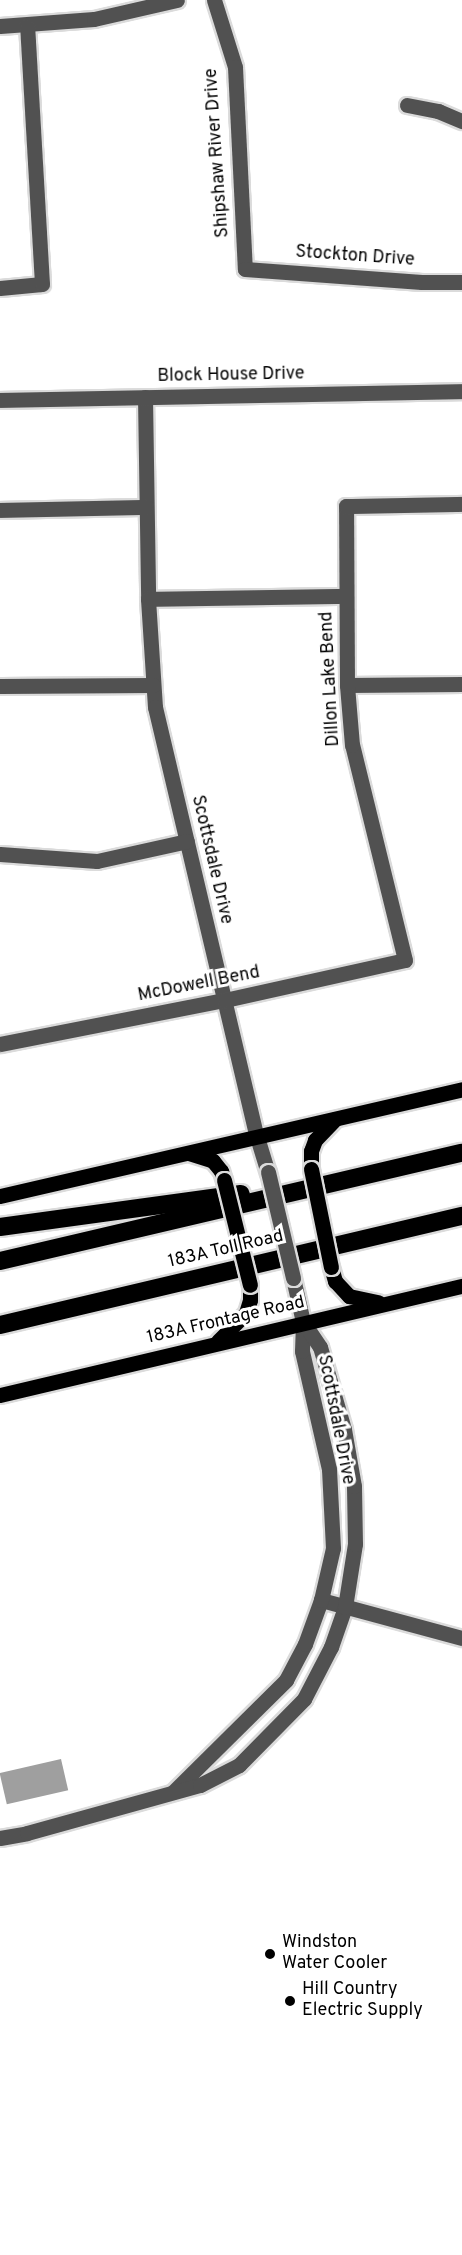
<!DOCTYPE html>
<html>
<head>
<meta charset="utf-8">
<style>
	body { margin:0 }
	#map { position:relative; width:462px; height:2255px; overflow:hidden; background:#fff; font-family:Overpass,sans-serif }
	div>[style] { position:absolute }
	.water>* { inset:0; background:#9f9f9f; transform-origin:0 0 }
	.roads { filter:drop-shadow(2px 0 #dbdbdb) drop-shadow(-2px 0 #dbdbdb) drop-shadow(0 2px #dbdbdb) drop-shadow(0 -2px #dbdbdb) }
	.minor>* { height:15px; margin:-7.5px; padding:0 7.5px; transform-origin:7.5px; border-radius:7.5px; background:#515151 }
	.major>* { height:15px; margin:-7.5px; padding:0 7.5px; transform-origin:7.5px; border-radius:7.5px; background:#000 }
	.highway>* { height:18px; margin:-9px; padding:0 9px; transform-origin:9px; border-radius:9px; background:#000 }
	.bridges { filter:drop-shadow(2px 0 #dbdbdb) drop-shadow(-2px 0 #dbdbdb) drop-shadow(0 2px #dbdbdb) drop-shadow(0 -2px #dbdbdb) }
	.minor-bridge>* { height:15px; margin:-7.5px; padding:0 7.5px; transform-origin:7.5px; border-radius:7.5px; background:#515151 }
	.major-bridge>* { height:15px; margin:-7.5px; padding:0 7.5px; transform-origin:7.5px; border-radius:7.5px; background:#000 }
	.dots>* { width:16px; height:16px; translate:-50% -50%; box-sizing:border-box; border:3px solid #fff; border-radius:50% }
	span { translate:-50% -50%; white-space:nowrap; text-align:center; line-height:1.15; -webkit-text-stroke:6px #fff; paint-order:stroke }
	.street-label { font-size:18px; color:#000 }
	.poi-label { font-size:18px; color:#000 }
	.left { translate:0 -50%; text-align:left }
</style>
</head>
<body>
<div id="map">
	<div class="water">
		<div style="left:61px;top:1759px;width:32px;height:63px;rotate:77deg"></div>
	</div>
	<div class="roads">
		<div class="minor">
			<div style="left:214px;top:0;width:70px;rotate:72.6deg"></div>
			<div style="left:235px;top:67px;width:202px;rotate:87.2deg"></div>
			<div style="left:245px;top:269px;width:177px;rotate:4.2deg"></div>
			<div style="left:422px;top:282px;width:40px"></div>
			<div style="left:0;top:26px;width:94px;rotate:-4.3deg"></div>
			<div style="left:94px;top:19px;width:85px;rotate:-12.9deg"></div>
			<div style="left:407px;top:105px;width:32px;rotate:11deg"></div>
			<div style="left:438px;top:111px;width:26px;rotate:23deg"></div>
			<div style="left:0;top:288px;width:42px;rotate:-5.4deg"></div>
			<div style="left:42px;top:284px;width:258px;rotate:-93.3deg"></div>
			<div style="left:145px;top:397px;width:202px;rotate:89.1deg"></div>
			<div style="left:148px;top:599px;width:108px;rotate:86.3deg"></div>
			<div style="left:155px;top:707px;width:442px;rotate:76.7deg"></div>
			<div style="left:257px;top:1137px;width:37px;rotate:73deg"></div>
			<div style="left:0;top:400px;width:462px;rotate:-1.1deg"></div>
			<div style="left:0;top:510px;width:146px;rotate:-1.2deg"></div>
			<div style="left:148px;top:599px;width:197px;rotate:-0.9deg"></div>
			<div style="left:347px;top:685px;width:115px;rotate:-0.5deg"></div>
			<div style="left:0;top:686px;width:153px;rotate:-0.4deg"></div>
			<div style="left:0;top:854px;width:97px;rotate:4.1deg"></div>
			<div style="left:97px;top:861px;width:92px;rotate:-12.5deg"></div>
			<div style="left:0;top:1044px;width:229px;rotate:-11.1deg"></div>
			<div style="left:225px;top:1000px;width:184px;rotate:-12.5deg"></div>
			<div style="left:405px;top:960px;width:221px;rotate:-103.8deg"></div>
			<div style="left:352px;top:745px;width:60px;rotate:-94.8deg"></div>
			<div style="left:347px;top:685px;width:179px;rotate:-90.3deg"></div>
			<div style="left:346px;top:506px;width:116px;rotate:-1deg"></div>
			<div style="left:321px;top:1600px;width:146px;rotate:15.1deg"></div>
			<div style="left:174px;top:1791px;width:158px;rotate:-44.7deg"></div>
			<div style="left:286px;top:1680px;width:41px;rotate:-62.2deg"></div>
			<div style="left:305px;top:1644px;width:47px;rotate:-70deg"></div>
			<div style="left:321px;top:1600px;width:53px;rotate:-77deg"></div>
			<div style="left:333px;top:1548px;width:79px;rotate:-92.9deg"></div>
			<div style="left:329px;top:1469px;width:121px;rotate:-102.9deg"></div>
			<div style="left:302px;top:1351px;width:29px;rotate:-88deg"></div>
			<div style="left:303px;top:1322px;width:45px;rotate:-102.8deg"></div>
			<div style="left:0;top:1838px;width:27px;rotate:-10deg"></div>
			<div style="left:27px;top:1833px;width:180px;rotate:-15.5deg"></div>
			<div style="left:200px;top:1785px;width:44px;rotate:-27.1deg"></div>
			<div style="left:239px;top:1765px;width:93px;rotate:-45.4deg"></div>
			<div style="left:304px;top:1699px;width:59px;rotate:-62.6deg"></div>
			<div style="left:331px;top:1647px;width:42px;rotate:-70.7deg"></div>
			<div style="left:345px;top:1607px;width:64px;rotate:-81deg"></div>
			<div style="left:355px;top:1544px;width:58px;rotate:-91deg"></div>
			<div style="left:354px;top:1486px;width:58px;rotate:-100deg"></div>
			<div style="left:344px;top:1429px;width:85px;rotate:-106.3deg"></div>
			<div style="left:320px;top:1347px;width:30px;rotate:-124deg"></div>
		</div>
		<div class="major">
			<div style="left:189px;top:1153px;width:25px;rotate:18deg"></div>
			<div style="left:213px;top:1161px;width:13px;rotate:51deg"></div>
			<div style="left:221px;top:1171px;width:9px;rotate:72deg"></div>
			<div style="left:311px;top:1169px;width:18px;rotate:-90deg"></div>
			<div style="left:311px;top:1151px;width:12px;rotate:-70deg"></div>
			<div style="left:315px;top:1140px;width:29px;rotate:-46deg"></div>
			<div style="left:0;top:1196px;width:474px;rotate:-13deg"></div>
			<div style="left:331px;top:1267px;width:15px;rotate:74deg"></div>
			<div style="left:335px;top:1281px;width:21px;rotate:47deg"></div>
			<div style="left:349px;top:1296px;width:30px;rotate:12deg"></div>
			<div style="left:218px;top:1341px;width:40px;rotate:-45deg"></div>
			<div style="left:246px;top:1313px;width:14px;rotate:-73deg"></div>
			<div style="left:250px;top:1300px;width:15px;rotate:-90deg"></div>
			<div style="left:0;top:1395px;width:475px;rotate:-13.3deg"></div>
		</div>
		<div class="highway">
			<div style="left:0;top:1227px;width:243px;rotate:-7.8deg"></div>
			<div style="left:0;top:1261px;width:474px;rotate:-13.2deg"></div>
			<div style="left:0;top:1325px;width:475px;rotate:-13.3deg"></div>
		</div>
	</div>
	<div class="bridges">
		<div class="minor-bridge">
			<div style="left:268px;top:1172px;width:109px;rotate:76.7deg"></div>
		</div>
		<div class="major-bridge">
			<div style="left:311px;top:1169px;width:100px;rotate:78.5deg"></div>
			<div style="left:224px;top:1180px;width:108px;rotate:76.1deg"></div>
		</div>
	</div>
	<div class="dots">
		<div style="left:270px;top:1954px;background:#000"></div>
		<div style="left:290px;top:2001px;background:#000"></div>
	</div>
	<div class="street-label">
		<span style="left:218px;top:153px;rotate:-94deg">Shipshaw River Drive</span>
		<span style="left:355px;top:257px;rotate:4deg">Stockton Drive</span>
		<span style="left:231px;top:376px;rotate:-1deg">Block House Drive</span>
		<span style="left:331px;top:679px;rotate:-93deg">Dillon Lake Bend</span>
		<span style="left:211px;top:860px;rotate:77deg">Scottsdale Drive</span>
		<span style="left:199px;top:985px;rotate:-11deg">McDowell Bend</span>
		<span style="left:226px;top:1250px;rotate:-13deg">183A Toll Road</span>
		<span style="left:226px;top:1321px;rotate:-13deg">183A Frontage Road</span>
		<span style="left:335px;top:1420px;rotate:79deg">Scottsdale Drive</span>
	</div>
	<div class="poi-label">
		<span class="left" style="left:282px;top:1954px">Windston<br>Water Cooler</span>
		<span class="left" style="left:302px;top:2001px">Hill Country<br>Electric Supply</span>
	</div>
</div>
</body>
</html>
